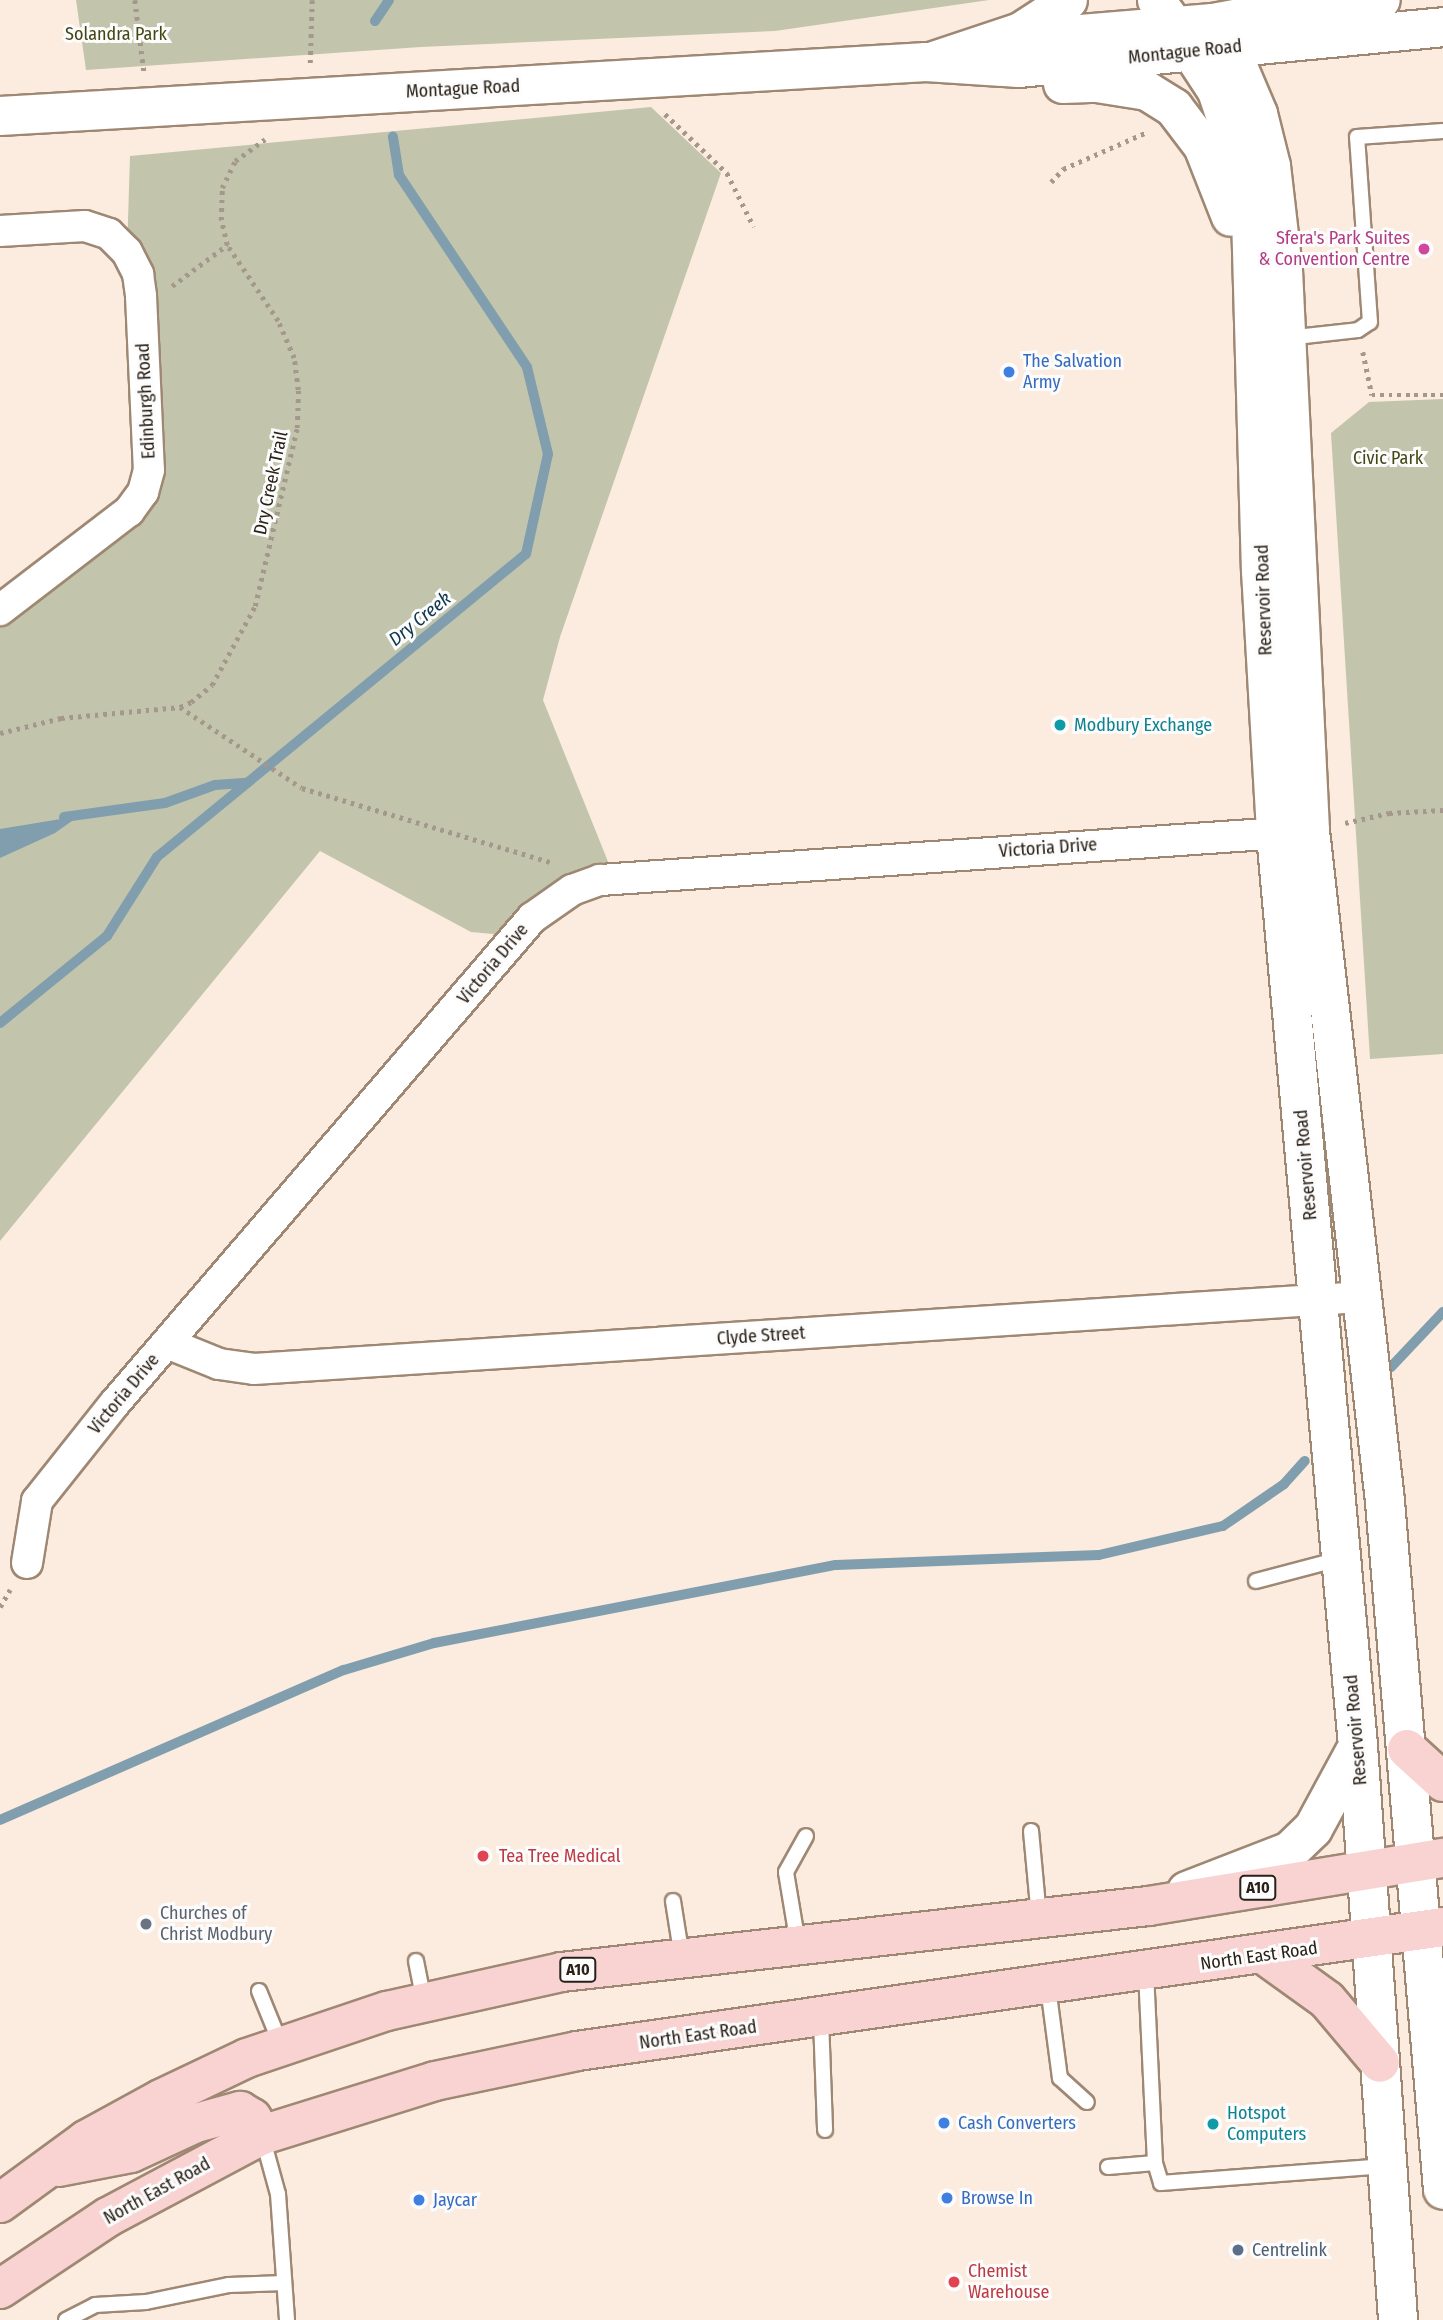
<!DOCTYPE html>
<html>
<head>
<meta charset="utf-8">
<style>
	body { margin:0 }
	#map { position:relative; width:1443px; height:2320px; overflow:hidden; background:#fbecdf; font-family:"Fira Sans Condensed",sans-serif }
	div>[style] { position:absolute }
	.green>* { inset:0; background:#c2c5ab }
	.water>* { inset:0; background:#819eaf }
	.stream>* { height:10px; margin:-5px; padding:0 5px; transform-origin:5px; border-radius:5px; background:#819eaf }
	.path>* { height:4.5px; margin-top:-2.25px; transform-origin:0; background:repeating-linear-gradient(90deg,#a4988c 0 3.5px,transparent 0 8.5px) }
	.roads { filter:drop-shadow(2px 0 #9f8873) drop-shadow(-2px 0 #9f8873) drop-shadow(0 2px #9f8873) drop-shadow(0 -2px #9f8873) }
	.service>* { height:14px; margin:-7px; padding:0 7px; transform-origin:7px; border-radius:7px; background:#fff }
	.minor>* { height:30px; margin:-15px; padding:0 15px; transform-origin:15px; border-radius:15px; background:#fff }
	.tertiary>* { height:37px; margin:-18.5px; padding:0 18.5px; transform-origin:18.5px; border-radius:18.5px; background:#fff }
	.secondary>* { height:38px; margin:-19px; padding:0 19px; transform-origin:19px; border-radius:19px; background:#fff }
	.trunk>* { height:38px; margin:-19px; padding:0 19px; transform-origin:19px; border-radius:19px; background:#f8d3d2 }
	.dots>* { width:19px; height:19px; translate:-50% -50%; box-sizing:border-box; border:4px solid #fcfcfc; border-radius:50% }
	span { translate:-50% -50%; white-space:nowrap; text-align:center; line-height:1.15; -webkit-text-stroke:6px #fcfcfc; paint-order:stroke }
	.shield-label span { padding:2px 5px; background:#fcfcfc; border:2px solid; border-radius:5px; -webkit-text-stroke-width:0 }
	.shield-label { font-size:16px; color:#292017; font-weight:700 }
	.park-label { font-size:18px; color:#444614 }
	.street-label { font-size:18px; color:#292017 }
	.hotel-label { font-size:18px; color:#b23c85 }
	.right { translate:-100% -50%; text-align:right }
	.shop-label { font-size:18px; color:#366cbe }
	.left { translate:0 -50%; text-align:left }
	.culture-label { font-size:18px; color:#0d838f }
	.health-label { font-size:18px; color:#be3a42 }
	.worship-label { font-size:18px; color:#5b616d }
	.service-label { font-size:18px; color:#4e5e75 }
	.water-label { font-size:19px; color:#0c364a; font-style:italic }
</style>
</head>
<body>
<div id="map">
	<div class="green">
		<div style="clip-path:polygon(76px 0,989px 0,775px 31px,421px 47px,86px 70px)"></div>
		<div style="clip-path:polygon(651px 107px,721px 173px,560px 637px,543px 700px,615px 879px,517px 936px,471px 932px,320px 851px,0 1241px,0 611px,143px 492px,127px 252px,130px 156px)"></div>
		<div style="clip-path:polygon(1443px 399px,1443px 1054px,1370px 1059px,1331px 433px,1369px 402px)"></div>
	</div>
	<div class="water">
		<div style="clip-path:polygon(79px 816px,55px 833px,0 858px,0 829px)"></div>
	</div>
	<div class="stream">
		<div style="left:375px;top:21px;width:25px;rotate:-56deg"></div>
		<div style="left:64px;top:817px;width:102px;rotate:-7.9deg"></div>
		<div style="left:165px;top:803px;width:53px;rotate:-19.8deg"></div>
		<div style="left:215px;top:785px;width:32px;rotate:-4deg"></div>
		<div style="left:0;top:1023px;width:138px;rotate:-39.1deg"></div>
		<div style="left:107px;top:936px;width:93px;rotate:-57.7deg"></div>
		<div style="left:157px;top:857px;width:477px;rotate:-39.4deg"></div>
		<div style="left:526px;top:554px;width:102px;rotate:-77.6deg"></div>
		<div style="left:548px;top:454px;width:89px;rotate:-103.6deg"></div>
		<div style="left:527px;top:367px;width:231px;rotate:-123.7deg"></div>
		<div style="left:399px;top:175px;width:39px;rotate:-99deg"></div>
		<div style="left:1391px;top:1367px;width:76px;rotate:-46.6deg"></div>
		<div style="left:0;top:1820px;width:375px;rotate:-23.6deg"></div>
		<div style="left:344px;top:1670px;width:94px;rotate:-16.7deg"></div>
		<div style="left:434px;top:1643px;width:409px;rotate:-11deg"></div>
		<div style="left:836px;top:1565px;width:263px;rotate:-2.2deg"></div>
		<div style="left:1099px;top:1555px;width:127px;rotate:-13.2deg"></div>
		<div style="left:1223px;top:1526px;width:74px;rotate:-34.5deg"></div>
		<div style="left:1284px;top:1484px;width:31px;rotate:-48deg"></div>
	</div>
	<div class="path">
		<div style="left:135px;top:0;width:72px;rotate:82.8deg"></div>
		<div style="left:310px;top:63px;width:63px;rotate:-88.2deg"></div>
		<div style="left:665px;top:114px;width:86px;rotate:43.6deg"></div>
		<div style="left:727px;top:173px;width:60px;rotate:63.4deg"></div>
		<div style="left:1051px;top:182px;width:18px;rotate:-47deg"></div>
		<div style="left:1063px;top:169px;width:90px;rotate:-23.7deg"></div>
		<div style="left:172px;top:286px;width:69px;rotate:-36.7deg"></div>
		<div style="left:1363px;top:352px;width:44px;rotate:78.2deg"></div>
		<div style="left:1372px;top:395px;width:71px"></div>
		<div style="left:180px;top:707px;width:146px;rotate:33.6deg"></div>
		<div style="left:302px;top:788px;width:262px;rotate:16.6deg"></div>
		<div style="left:0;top:733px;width:63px;rotate:-13.8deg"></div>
		<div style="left:61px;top:718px;width:120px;rotate:-5.3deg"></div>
		<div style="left:180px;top:707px;width:12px;rotate:-24deg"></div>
		<div style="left:191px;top:702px;width:27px;rotate:-39deg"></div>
		<div style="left:212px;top:685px;width:90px;rotate:-61.4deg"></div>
		<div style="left:255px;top:606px;width:183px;rotate:-76.7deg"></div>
		<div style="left:297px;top:428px;width:38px;rotate:-88deg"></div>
		<div style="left:298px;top:390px;width:32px;rotate:-97deg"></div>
		<div style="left:294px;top:358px;width:40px;rotate:-113.4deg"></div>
		<div style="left:278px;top:321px;width:92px;rotate:-123.9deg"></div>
		<div style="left:227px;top:245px;width:26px;rotate:-103deg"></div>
		<div style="left:221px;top:220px;width:32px;rotate:-88deg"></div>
		<div style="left:222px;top:188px;width:30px;rotate:-64deg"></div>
		<div style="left:235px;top:161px;width:37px;rotate:-36deg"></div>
		<div style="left:1345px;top:823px;width:45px;rotate:-12.8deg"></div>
		<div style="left:1389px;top:813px;width:54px;rotate:-3.2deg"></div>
		<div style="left:0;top:1607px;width:20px;rotate:-60deg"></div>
	</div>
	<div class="roads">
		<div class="service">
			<div style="left:1287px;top:338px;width:71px;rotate:-6.4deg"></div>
			<div style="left:1358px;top:330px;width:14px;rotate:-34deg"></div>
			<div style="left:1370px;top:322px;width:185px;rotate:-94deg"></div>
			<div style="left:1357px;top:137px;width:86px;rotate:-4deg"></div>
			<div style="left:1256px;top:1581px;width:86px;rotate:-14.8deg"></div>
			<div style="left:1031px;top:1831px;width:86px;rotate:84.7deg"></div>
			<div style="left:673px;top:1901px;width:58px;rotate:81deg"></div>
			<div style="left:798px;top:1944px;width:73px;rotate:-99.5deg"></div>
			<div style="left:786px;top:1872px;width:41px;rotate:-60.9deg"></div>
			<div style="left:416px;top:1961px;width:41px;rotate:78.7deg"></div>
			<div style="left:1146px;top:1972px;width:191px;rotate:87.3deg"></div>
			<div style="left:1048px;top:1987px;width:92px;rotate:82.5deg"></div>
			<div style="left:1060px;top:2078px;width:36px;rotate:42deg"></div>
			<div style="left:259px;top:1991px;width:58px;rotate:67.8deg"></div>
			<div style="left:821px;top:2019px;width:111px;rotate:87.9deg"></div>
			<div style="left:262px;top:2136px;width:60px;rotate:74.6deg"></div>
			<div style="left:278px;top:2194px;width:126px;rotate:85.9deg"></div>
			<div style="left:1108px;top:2167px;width:47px;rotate:-4.9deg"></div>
			<div style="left:1155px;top:2163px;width:21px;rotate:73deg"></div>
			<div style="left:1161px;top:2183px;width:225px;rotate:-4.3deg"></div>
			<div style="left:66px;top:2320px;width:33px;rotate:-27deg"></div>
			<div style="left:95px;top:2305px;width:51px;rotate:-3.4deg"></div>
			<div style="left:146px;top:2302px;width:85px;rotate:-11.6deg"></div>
			<div style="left:229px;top:2285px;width:55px;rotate:-2.1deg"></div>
		</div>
		<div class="minor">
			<div style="left:0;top:231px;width:85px;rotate:-3.4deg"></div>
			<div style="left:85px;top:226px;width:25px;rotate:18deg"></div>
			<div style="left:109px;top:234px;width:25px;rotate:45deg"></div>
			<div style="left:127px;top:252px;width:25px;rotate:63deg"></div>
			<div style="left:138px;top:274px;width:22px;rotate:82deg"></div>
			<div style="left:141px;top:296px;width:174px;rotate:87.4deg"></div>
			<div style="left:149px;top:470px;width:23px;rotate:105deg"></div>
			<div style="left:143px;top:492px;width:24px;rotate:126deg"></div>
			<div style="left:129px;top:511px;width:163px;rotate:142.5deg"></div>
			<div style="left:167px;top:1343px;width:56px;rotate:22deg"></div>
			<div style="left:219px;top:1364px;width:35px;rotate:8deg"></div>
			<div style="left:254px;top:1369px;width:1108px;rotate:-3.72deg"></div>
			<div style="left:27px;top:1563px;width:63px;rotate:-80.8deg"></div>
			<div style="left:37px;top:1501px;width:125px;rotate:-51.5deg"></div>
			<div style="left:115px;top:1403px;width:640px;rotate:-49.31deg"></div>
			<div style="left:532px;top:918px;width:49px;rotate:-35deg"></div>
			<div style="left:572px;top:890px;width:30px;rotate:-20deg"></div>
			<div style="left:600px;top:880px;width:698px;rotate:-3.95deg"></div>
		</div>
		<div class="tertiary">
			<div style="left:1156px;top:0;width:31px;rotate:54deg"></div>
			<div style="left:927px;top:62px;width:98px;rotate:-18.4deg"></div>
			<div style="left:1020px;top:31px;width:57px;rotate:-32.9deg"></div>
		</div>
		<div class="secondary">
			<div style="left:1213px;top:23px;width:30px;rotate:56deg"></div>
			<div style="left:1230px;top:48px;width:72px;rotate:67deg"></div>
			<div style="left:1258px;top:114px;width:54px;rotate:76deg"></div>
			<div style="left:1271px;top:166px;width:105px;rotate:83.4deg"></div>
			<div style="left:1283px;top:270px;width:562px;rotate:87.24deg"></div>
			<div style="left:1310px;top:831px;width:675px;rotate:83.62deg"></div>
			<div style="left:1385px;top:1502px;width:690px;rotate:85.18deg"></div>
			<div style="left:1174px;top:25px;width:79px;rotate:56.9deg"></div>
			<div style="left:1217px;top:91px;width:73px;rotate:71.6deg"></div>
			<div style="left:1240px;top:160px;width:56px;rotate:78.7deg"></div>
			<div style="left:1251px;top:215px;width:356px;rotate:88.4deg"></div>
			<div style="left:1261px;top:571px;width:263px;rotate:86.7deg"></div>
			<div style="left:1276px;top:834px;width:916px;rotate:84.86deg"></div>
			<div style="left:1358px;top:1746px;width:575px;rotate:86.01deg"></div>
			<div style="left:1004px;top:47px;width:66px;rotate:-10.5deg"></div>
			<div style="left:1069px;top:35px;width:144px;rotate:-4.8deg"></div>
			<div style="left:1213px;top:23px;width:87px;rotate:-10.5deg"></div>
			<div style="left:1299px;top:7px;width:82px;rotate:-4.9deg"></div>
			<div style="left:1063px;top:84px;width:34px;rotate:-2deg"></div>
			<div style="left:1097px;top:83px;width:51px;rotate:9.1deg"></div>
			<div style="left:1147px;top:91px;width:32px;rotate:32deg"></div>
			<div style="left:1174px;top:108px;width:48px;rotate:52.7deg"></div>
			<div style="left:1203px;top:146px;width:76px;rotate:68.5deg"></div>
			<div style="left:0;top:116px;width:928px;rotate:-3.34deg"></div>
			<div style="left:926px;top:62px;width:93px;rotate:3.7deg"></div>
			<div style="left:1019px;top:68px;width:426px;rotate:-5.5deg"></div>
			<div style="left:1187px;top:1891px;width:110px;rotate:-21.2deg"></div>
			<div style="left:1290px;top:1851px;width:32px;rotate:-44deg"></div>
			<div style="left:1313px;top:1829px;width:94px;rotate:-61.5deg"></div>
		</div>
		<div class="trunk">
			<div style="left:1407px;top:1749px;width:49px;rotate:42.5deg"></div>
			<div style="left:1266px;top:1956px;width:75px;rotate:35.8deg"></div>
			<div style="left:1327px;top:2000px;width:82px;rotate:49.9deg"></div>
			<div style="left:58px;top:2167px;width:74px;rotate:-10.9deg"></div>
			<div style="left:131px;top:2153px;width:72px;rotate:-24.8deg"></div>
			<div style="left:196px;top:2123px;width:46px;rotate:-15.3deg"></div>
			<div style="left:240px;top:2111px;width:14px;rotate:30deg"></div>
			<div style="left:252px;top:2118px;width:20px;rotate:60deg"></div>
			<div style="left:0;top:2203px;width:107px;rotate:-36.2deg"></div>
			<div style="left:86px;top:2140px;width:85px;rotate:-28.7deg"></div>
			<div style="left:161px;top:2099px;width:95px;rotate:-25.5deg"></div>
			<div style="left:247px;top:2058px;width:148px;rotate:-18.6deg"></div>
			<div style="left:387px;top:2011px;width:179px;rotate:-12.6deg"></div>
			<div style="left:562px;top:1972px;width:591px;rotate:-6.42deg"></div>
			<div style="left:1149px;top:1906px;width:298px;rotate:-9.3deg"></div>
			<div style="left:0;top:2289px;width:130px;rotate:-33.7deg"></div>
			<div style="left:108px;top:2217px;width:174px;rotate:-28deg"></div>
			<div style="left:262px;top:2135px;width:181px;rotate:-17.3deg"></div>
			<div style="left:435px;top:2081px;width:145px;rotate:-11.9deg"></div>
			<div style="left:577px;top:2051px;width:875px;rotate:-8.15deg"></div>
		</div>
	</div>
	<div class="dots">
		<div style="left:1424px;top:249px;background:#d1479c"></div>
		<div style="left:1009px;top:372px;background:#3f7fe0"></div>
		<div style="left:1060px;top:725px;background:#0f9aa8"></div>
		<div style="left:483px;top:1856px;background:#e0444e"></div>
		<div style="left:146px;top:1924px;background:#6b7280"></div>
		<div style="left:944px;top:2123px;background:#3f7fe0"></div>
		<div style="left:1213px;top:2124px;background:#0f9aa8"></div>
		<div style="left:947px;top:2198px;background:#3f7fe0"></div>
		<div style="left:419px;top:2200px;background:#3f7fe0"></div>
		<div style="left:1238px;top:2250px;background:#5c6f8a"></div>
		<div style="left:954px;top:2282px;background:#e0444e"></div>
	</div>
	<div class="shield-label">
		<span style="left:1258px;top:1888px">A10</span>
		<span style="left:578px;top:1970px">A10</span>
	</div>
	<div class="park-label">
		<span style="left:116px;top:34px">Solandra Park</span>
		<span style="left:1388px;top:458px">Civic Park</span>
	</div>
	<div class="street-label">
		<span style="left:1185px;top:52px;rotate:-6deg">Montague Road</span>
		<span style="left:463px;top:89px;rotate:-3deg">Montague Road</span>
		<span style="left:146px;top:401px;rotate:-93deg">Edinburgh Road</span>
		<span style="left:271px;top:483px;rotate:-78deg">Dry Creek Trail</span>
		<span style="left:1264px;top:600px;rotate:-92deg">Reservoir Road</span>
		<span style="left:1048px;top:848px;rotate:-4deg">Victoria Drive</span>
		<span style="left:493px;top:964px;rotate:-50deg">Victoria Drive</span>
		<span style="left:1306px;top:1165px;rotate:-95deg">Reservoir Road</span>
		<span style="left:761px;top:1336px;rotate:-4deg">Clyde Street</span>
		<span style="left:124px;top:1394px;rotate:-50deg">Victoria Drive</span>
		<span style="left:1356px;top:1730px;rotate:-95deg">Reservoir Road</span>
		<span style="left:1259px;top:1956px;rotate:-8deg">North East Road</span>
		<span style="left:698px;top:2035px;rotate:-8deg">North East Road</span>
		<span style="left:157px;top:2191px;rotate:-29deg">North East Road</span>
	</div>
	<div class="hotel-label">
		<span class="right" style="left:1410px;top:249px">Sfera's Park Suites<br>&amp; Convention Centre</span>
	</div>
	<div class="shop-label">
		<span class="left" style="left:1023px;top:372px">The Salvation<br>Army</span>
		<span class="left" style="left:958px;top:2123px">Cash Converters</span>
		<span class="left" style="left:961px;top:2198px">Browse In</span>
		<span class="left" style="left:433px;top:2200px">Jaycar</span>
	</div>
	<div class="culture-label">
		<span class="left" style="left:1074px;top:725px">Modbury Exchange</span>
		<span class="left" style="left:1227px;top:2124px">Hotspot<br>Computers</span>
	</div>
	<div class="health-label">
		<span class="left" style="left:499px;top:1856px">Tea Tree Medical</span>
		<span class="left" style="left:968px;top:2282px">Chemist<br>Warehouse</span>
	</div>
	<div class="worship-label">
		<span class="left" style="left:160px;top:1924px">Churches of<br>Christ Modbury</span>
	</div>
	<div class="service-label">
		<span class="left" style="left:1252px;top:2250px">Centrelink</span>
	</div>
	<div class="water-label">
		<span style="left:420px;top:619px;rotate:-39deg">Dry Creek</span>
	</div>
</div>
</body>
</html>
